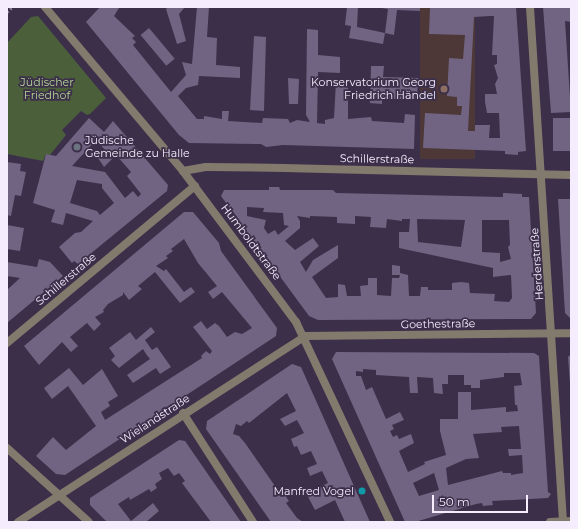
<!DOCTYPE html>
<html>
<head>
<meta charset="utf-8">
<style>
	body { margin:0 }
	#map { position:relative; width:578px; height:529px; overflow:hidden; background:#3c2f4a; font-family:Montserrat,sans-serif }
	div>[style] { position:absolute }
	.education>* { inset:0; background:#4d3837; transform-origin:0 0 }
	.green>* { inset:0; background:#4b5f3b }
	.building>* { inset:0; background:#706482; transform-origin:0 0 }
	.path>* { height:2.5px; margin-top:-1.25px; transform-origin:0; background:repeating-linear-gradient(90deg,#857a91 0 2px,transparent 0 4px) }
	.minor>* { height:8px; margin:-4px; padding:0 4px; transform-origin:4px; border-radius:4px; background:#827a6c }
	.dots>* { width:11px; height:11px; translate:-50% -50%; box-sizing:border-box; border:2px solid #3c2f4a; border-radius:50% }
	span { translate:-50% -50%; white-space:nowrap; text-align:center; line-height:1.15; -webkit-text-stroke:3.5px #3c2f4a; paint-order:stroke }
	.park-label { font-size:11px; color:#b3d796 }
	.poi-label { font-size:11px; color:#f5edfe }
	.right { translate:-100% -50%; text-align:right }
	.left { translate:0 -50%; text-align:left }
	.street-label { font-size:11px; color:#f5edfe }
	.frame { position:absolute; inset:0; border:8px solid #f5edfe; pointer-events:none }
	.scale { position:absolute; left:432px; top:495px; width:96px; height:18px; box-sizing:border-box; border:2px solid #f5edfe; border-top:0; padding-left:5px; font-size:12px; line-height:14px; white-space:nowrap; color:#f5edfe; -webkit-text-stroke:3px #3c2f4a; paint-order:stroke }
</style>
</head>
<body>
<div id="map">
	<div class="education">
		<div style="left:420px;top:7px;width:55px;height:152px"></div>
	</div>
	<div class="green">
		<div style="clip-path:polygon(38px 16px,106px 98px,90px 114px,87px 115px,81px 111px,62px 130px,66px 135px,50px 155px,46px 154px,43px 161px,7px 154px,7px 43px,31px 17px)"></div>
	</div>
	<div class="building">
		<div style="clip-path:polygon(100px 7px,119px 8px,114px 16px,135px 36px,132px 38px,136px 42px,133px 45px,171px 92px,186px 75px,182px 62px,192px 64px,197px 7px,209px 7px,207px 37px,217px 38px,216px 65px,240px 67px,240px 78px,199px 76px,198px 85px,186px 88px,178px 96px,197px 119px,204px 119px,204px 116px,222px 119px,222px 111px,229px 111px,228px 121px,262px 123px,263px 118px,288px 119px,290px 123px,297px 120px,310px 122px,306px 115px,307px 29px,318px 30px,318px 55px,340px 57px,340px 73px,318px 72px,317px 123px,325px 124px,325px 120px,334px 118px,336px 81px,348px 80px,348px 119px,371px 117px,372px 121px,404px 123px,405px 114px,415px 115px,414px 149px,283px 145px,266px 147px,261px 144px,189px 143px,179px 135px,86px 22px)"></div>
		<div style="clip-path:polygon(168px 7px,185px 7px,179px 14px,186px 41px,177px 44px,166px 9px)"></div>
		<div style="clip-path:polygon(347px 7px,358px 7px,357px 27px,385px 33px,383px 44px,349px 38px,351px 26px,345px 25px)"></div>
		<div style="clip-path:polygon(376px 7px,420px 7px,420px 11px,397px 10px,394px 35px,385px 33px,388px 9px)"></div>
		<div style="clip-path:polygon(evenodd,430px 7px,516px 7px,526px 151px,518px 152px,518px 155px,505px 154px,505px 151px,423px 148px,425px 113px,461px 115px,462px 106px,457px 106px,457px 97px,447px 96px,449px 58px,463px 59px,465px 35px,429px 34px,430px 7px,490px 16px,494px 16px,492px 55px,497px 55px,497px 64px,494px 65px,498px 78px,495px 84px,497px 94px,485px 94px,485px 102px,487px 113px,499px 113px,500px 138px,489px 138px,490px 125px,475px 125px,475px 131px,468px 131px,474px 17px,490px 16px)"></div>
		<div style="clip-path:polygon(543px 7px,571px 7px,571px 22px,565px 21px,571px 112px,551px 113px)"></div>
		<div style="left:149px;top:28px;width:40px;height:11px;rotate:50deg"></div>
		<div style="clip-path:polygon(254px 36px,266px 37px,264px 111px,250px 110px)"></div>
		<div style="clip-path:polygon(371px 66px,384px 66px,383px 77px,418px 78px,417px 99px,382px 99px,382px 104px,370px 103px)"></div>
		<div style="clip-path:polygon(288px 78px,299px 79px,298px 104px,289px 104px)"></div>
		<div style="clip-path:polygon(evenodd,89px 118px,104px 132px,113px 121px,168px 185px,167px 191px,78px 264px,74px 261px,72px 263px,59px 247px,75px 233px,81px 232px,93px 221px,66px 213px,63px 225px,51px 222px,55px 210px,33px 203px,46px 154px,56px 156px,89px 118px,96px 140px,105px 150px,98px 158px,104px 167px,116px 155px,131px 172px,127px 176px,141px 194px,138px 197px,133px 191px,125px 198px,105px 172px,72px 166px,96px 140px,89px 118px,77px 180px,102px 184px,102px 188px,114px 203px,100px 215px,97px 211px,70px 203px,77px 180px)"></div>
		<div style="left:553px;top:118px;width:17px;height:33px"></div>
		<div style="clip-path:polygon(7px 162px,21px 164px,20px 171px,26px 172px,21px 196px,15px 195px,11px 216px,7px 215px)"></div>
		<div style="clip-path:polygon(evenodd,269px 187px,279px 187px,280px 190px,333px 190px,336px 193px,380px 194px,500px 197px,503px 197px,503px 193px,522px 194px,522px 197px,529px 197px,536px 313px,531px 319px,318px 320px,309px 316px,221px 196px,224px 190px,269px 190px,269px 187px,247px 207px,264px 208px,263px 212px,283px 213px,284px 225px,289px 226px,278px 235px,275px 230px,268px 234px,264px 228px,266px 220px,247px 216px,247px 207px,269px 187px,297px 216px,310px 218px,310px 216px,337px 217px,337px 223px,355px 224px,355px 216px,371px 217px,370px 227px,386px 228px,387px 219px,402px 221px,402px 219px,410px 219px,409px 232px,399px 232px,399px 248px,493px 268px,493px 277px,511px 275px,512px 298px,509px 302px,494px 301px,495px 294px,470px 293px,469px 283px,461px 282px,452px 283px,452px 290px,428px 290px,428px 287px,421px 287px,420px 296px,409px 296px,408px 275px,400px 273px,400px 266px,392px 265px,392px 275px,400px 275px,399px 278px,392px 278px,391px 296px,377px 295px,377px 278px,368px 278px,368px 285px,360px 286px,361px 296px,347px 296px,345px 285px,338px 284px,338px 297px,326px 298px,312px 277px,338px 258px,338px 245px,313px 260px,306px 272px,300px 262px,319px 246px,313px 238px,295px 250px,285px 241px,300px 228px,300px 221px,297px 216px,269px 187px,417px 219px,465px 220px,461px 247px,418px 242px,417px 219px,269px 187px,482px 220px,509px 220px,510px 245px,508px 247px,511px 259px,500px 262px,500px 253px,482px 252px,482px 220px)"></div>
		<div style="clip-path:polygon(558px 199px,571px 199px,571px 319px,565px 313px)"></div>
		<div style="clip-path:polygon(184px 212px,193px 212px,219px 243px,221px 251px,277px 328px,276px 336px,65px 475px,56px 474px,36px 456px,53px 437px,66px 450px,96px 426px,68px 386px,52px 399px,44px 388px,69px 368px,83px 385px,102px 369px,118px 396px,108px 402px,110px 406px,101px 412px,105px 420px,202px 358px,201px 356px,206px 351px,210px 354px,212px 351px,193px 327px,201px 321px,207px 329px,215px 323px,219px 326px,227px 337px,235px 332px,242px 334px,252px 328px,222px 292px,213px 299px,208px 292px,217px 286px,198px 263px,184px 239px,171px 249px,173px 251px,166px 256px,168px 258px,156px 266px,164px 271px,166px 269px,184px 292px,191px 287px,195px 292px,180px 303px,155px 272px,138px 286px,142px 289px,129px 300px,123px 292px,123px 295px,108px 304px,103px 310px,104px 312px,95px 317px,101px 324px,94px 331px,87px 323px,70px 337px,78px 346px,71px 352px,62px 342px,39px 365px,24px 346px)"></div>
		<div style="clip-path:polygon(7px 225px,24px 228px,20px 251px,7px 249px)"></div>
		<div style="clip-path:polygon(39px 259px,50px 262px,63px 276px,7px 323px,7px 290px,20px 278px,7px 276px,7px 262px,37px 267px)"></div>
		<div style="clip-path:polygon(151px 327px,155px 332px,145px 340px,152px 350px,157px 347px,171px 367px,160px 374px,156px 368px,133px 383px,127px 375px,150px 359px,146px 354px,143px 349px,119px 368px,111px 360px,115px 356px,109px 348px,130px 332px,136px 340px)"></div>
		<div style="clip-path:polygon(evenodd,336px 352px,534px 353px,539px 356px,548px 492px,551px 494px,548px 498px,492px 501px,493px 505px,483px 506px,482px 503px,476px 504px,415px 522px,405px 522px,332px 359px,336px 352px,363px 369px,376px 370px,376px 375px,409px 377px,410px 393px,418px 393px,417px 377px,433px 378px,434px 393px,443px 394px,442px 384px,448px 384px,448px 375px,464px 375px,464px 385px,471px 385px,471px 388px,480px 388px,480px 380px,504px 377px,504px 373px,520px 373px,522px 385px,514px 386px,515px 405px,517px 405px,518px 411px,506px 412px,506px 407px,471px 410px,471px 392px,458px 392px,458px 419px,440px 419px,440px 431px,446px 455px,424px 462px,425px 464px,408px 472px,399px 451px,414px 443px,411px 434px,399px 439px,397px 435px,393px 437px,390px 431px,394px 429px,392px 425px,404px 420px,400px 412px,386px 419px,372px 387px,366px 390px,361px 376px,356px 376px,356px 371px,363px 372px,363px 369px,336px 352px,519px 426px,521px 449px,508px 449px,509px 456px,522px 455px,523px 473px,511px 475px,511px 473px,503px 473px,502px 471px,448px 485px,446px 468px,466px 459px,479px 458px,473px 434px,502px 432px,501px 427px,519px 426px,336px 352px,434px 473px,439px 490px,419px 496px,413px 483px,434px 473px)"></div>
		<div style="clip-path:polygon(571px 354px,571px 383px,570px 383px,568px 357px)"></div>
		<div style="clip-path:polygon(292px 364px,301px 367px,370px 522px,345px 522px,335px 500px,315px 510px,306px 493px,328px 483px,322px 471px,310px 476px,307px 468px,317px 464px,311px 451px,301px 455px,297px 446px,294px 447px,291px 439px,304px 433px,297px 420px,285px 426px,280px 419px,296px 411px,287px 393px,249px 423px,247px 421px,241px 426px,236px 424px,233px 434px,239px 436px,245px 443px,282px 496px,284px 494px,289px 501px,286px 503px,297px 518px,303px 522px,271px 522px,206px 429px,207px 421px)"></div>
		<div style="clip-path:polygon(179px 440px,185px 441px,241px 522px,211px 522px,182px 483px,185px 481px,179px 473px,174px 476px,168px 468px,159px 473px,162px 479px,155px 484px,157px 488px,151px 492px,149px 489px,130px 500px,129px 497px,118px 504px,131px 521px,153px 503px,159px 511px,146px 522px,107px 522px,90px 505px,90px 498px)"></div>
	</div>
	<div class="path">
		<div style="left:7px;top:12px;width:7px;rotate:-45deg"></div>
	</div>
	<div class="minor">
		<div style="left:45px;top:7px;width:214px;rotate:49.9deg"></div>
		<div style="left:183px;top:171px;width:189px;rotate:53.2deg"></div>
		<div style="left:296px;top:322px;width:221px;rotate:64.8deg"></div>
		<div style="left:530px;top:7px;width:515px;rotate:86.33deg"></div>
		<div style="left:183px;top:171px;width:23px;rotate:-10deg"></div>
		<div style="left:206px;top:167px;width:78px;rotate:0.7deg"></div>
		<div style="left:284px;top:168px;width:287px;rotate:1.4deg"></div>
		<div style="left:7px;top:343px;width:245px;rotate:-39.9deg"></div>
		<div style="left:183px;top:413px;width:130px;rotate:57.3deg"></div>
		<div style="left:7px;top:448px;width:110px;rotate:42.1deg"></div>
		<div style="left:18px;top:522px;width:342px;rotate:-32.9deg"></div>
		<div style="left:305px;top:336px;width:266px;rotate:-0.6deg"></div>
		<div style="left:550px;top:522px;width:21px;rotate:-3deg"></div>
	</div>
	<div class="dots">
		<div style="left:444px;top:89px;background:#8d6e63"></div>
		<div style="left:77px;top:147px;background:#6b7280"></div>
		<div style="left:362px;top:491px;background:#0f9aa8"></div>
	</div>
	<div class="park-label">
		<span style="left:47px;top:89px">Jüdischer<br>Friedhof</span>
	</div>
	<div class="poi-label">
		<span class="right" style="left:436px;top:89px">Konservatorium Georg<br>Friedrich Händel</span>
		<span class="left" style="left:85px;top:147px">Jüdische<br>Gemeinde zu Halle</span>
		<span class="right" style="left:354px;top:491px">Manfred Vogel</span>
	</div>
	<div class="street-label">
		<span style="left:377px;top:159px;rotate:1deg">Schillerstraße</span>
		<span style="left:251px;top:242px;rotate:53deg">Humboldtstraße</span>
		<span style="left:537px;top:264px;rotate:-94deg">Herderstraße</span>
		<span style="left:66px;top:279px;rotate:-40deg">Schillerstraße</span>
		<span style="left:438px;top:324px;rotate:-1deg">Goethestraße</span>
		<span style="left:155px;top:419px;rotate:-33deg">Wielandstraße</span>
	</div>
	<div class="frame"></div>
	<div class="scale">50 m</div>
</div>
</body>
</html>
